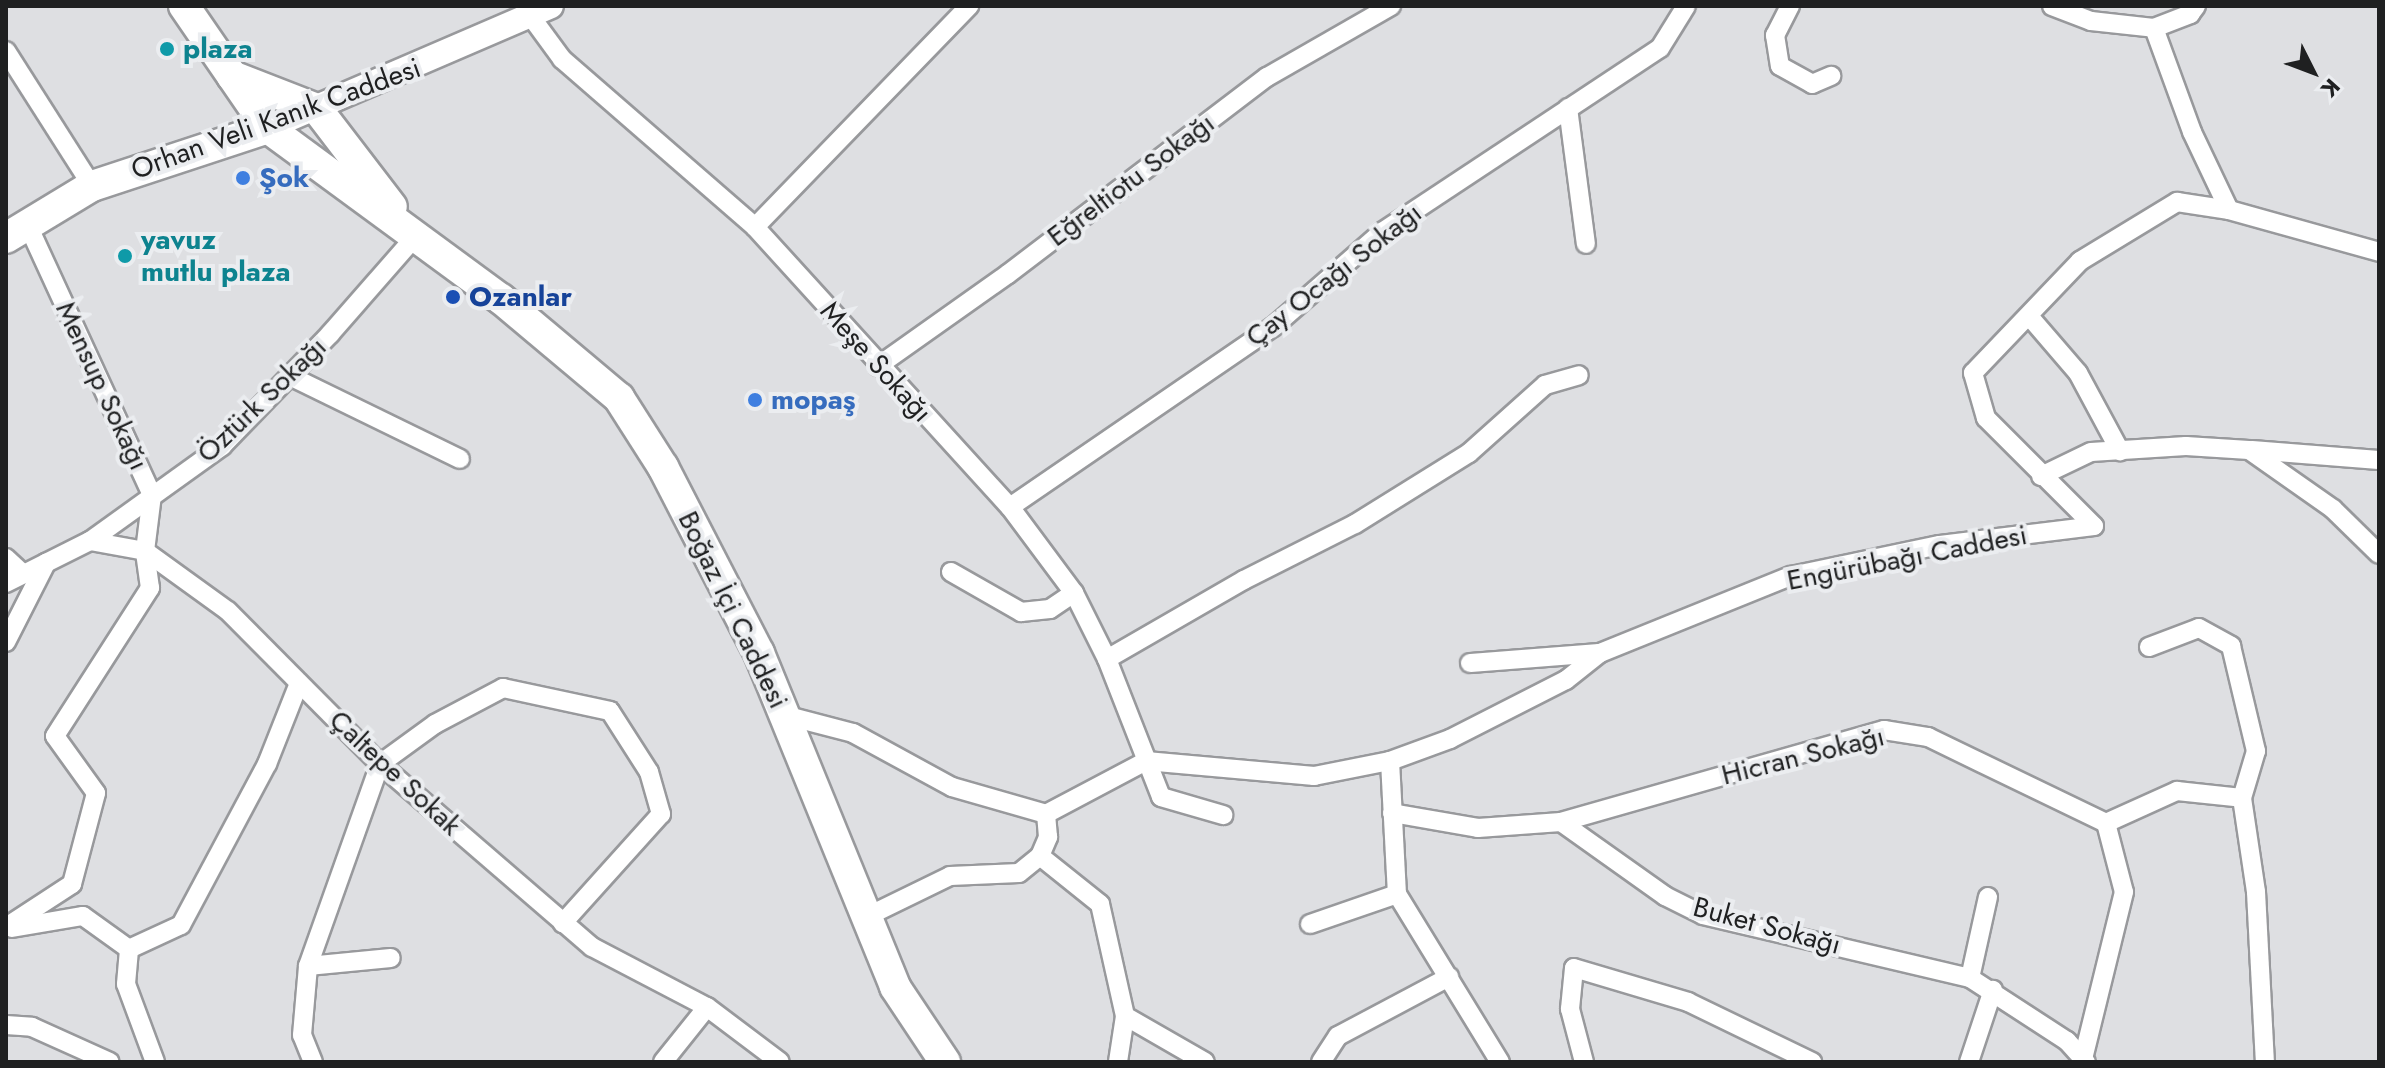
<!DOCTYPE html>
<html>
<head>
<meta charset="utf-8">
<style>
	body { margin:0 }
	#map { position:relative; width:2385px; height:1068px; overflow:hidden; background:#dedfe2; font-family:Jost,sans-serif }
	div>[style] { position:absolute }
	.roads { filter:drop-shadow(2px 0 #98999c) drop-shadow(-2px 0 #98999c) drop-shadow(0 2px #98999c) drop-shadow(0 -2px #98999c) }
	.minor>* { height:18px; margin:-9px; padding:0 9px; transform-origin:9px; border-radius:9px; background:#fff }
	.tertiary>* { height:24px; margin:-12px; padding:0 12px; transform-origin:12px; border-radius:12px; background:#fff }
	.primary>* { height:30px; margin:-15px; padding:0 15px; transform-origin:15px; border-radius:15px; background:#fff }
	.dots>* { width:22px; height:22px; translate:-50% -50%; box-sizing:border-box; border:4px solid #ebedf0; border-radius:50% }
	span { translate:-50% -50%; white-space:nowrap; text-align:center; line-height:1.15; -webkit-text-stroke:8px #ebedf0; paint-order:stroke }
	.culture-label { font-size:28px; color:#0d838f; font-weight:700 }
	.left { translate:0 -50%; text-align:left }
	.street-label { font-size:28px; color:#1f2021 }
	.shop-label { font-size:28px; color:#366cbe; font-weight:700 }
	.transit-label { font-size:28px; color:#164399; font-weight:700 }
	.frame { position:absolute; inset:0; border:8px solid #1f2021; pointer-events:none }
	.north { position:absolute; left:2273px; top:32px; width:80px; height:80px; -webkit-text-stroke:6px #ebedf0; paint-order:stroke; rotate:132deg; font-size:22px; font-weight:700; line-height:32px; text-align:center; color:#1f2021 }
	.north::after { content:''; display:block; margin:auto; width:28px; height:36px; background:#1f2021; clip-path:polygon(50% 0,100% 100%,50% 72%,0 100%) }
</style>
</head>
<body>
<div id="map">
	<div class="roads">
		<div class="minor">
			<div style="left:1790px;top:6px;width:33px;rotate:117deg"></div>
			<div style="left:1775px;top:35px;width:31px;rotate:81deg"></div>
			<div style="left:1780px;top:66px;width:37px;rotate:29deg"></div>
			<div style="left:1812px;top:84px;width:21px;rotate:-23deg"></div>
			<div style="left:2052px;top:6px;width:42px;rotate:21deg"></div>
			<div style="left:2091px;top:21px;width:63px;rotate:6.3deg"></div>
			<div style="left:2154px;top:28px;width:111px;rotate:69.9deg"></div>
			<div style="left:2192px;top:132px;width:86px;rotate:64.6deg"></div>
			<div style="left:532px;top:18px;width:51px;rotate:53.8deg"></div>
			<div style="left:562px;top:59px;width:256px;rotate:41deg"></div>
			<div style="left:755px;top:227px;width:379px;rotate:47.7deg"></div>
			<div style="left:1010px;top:507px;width:107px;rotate:53.3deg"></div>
			<div style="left:1074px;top:593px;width:74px;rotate:63.4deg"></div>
			<div style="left:1107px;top:659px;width:148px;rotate:68.6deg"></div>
			<div style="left:1161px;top:797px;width:65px;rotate:16.2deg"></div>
			<div style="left:2154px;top:28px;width:39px;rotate:-21deg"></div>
			<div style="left:2190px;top:14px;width:10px;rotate:-53deg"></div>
			<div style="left:6px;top:51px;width:160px;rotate:57.5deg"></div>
			<div style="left:1568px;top:108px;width:137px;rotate:82.5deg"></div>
			<div style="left:755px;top:227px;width:308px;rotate:-45.9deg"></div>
			<div style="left:2029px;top:316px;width:75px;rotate:49.3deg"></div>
			<div style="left:2078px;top:373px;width:89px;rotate:61.7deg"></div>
			<div style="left:878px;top:366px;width:159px;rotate:-35.3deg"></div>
			<div style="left:1008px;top:274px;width:325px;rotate:-37.3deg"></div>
			<div style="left:1267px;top:77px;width:143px;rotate:-29.8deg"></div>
			<div style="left:290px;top:376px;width:189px;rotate:26deg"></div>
			<div style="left:2252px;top:450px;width:127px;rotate:4.5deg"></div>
			<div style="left:2041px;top:476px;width:55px;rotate:-25.6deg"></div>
			<div style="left:2091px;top:452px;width:95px;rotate:-3.6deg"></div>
			<div style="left:2186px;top:446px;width:63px;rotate:3.6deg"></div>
			<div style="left:2249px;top:450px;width:103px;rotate:35.1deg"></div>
			<div style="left:2333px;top:509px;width:64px;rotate:44.4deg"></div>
			<div style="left:1010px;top:507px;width:319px;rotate:-34.4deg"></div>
			<div style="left:1273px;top:327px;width:145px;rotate:-41.1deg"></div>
			<div style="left:1382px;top:232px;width:333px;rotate:-33.5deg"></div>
			<div style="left:1660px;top:48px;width:49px;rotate:-58.2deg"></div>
			<div style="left:90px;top:541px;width:163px;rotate:-35.7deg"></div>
			<div style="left:222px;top:446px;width:156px;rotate:-46deg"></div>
			<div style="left:330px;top:334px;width:129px;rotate:-48.8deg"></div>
			<div style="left:6px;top:558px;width:23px;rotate:43deg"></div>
			<div style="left:951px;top:572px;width:81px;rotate:29.7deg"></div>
			<div style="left:1021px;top:612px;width:29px;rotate:-6deg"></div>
			<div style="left:1050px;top:609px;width:29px;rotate:-34deg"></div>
			<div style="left:6px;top:583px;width:94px;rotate:-26.6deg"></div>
			<div style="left:90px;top:541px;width:56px;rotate:10.3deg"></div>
			<div style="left:145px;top:551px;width:102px;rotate:35.9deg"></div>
			<div style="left:228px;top:611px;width:216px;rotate:45.2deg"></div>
			<div style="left:380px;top:764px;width:280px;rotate:40.8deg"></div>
			<div style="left:592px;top:947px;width:130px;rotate:27.6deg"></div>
			<div style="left:707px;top:1007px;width:91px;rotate:37deg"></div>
			<div style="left:6px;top:642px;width:89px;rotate:-63.1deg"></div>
			<div style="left:2149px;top:647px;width:53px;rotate:-20.8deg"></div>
			<div style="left:2199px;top:628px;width:37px;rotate:29deg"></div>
			<div style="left:2231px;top:646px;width:108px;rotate:76.6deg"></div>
			<div style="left:2256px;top:751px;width:49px;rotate:106.6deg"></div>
			<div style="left:1107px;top:659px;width:158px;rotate:-30deg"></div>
			<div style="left:1244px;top:580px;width:124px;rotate:-26.8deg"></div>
			<div style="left:1355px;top:524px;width:134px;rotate:-31.9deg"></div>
			<div style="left:1469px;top:453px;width:102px;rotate:-41.8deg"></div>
			<div style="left:1545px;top:385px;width:35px;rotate:-16deg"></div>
			<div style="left:1470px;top:663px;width:130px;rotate:-4.4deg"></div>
			<div style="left:784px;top:715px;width:71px;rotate:14.6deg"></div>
			<div style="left:853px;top:733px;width:113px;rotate:28.6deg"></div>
			<div style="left:952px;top:787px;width:98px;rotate:16deg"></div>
			<div style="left:1046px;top:814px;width:113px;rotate:-27.9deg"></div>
			<div style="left:1146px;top:761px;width:169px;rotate:5.1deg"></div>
			<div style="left:1314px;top:776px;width:77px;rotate:-11.2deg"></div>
			<div style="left:1390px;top:761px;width:64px;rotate:-20.1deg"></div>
			<div style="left:1450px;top:739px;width:130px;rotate:-27deg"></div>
			<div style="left:1566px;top:680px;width:43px;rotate:-38.5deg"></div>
			<div style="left:1600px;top:653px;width:206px;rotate:-22deg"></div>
			<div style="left:1791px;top:576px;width:152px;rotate:-11.8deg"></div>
			<div style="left:1940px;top:545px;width:155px;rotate:-7deg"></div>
			<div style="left:2094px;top:526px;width:153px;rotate:-135deg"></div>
			<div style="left:1986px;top:418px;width:47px;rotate:-106.1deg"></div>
			<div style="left:1973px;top:373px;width:155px;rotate:-46.3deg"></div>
			<div style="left:2080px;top:261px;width:114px;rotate:-31.3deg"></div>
			<div style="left:2177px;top:202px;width:53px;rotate:8.7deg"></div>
			<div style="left:2229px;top:210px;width:156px;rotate:15.6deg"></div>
			<div style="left:1390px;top:761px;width:133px;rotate:87deg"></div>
			<div style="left:1397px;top:894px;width:197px;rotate:58.5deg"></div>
			<div style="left:1392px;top:813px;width:87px;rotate:9.9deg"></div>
			<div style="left:1478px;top:828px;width:83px;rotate:-4.1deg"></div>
			<div style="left:1561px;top:822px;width:336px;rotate:-15.9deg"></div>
			<div style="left:1884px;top:730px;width:45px;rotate:9deg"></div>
			<div style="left:1928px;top:737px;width:198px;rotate:25.8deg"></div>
			<div style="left:2106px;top:823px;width:71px;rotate:75.4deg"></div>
			<div style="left:2124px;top:892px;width:168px;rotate:103.8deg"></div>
			<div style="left:1561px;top:822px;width:128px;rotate:35.4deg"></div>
			<div style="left:1665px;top:896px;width:42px;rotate:26.6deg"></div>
			<div style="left:1703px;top:915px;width:274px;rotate:13.3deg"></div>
			<div style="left:1970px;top:978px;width:116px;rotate:33deg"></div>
			<div style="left:2067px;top:1041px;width:28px;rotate:48deg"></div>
			<div style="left:2106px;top:823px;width:78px;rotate:-24.3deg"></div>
			<div style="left:2177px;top:791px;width:65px;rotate:6.1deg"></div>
			<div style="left:2242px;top:798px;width:95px;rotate:81.5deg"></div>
			<div style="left:2256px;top:892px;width:170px;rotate:87deg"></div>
			<div style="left:1040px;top:856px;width:77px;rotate:38.7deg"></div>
			<div style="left:1100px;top:904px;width:115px;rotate:77.4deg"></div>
			<div style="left:1125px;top:1016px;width:47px;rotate:98.7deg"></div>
			<div style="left:866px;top:917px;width:93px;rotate:-26deg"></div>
			<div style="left:950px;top:876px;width:69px;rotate:-2.5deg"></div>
			<div style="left:1019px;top:873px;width:27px;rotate:-39deg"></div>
			<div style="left:1040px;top:856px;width:21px;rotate:-67deg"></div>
			<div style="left:1048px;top:837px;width:23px;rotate:-95deg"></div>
			<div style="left:1310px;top:924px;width:92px;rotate:-19deg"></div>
			<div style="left:6px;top:927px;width:79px;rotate:-33.1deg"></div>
			<div style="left:72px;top:884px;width:94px;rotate:-75.2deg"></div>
			<div style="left:96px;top:793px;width:70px;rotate:-125.7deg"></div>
			<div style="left:55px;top:736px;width:176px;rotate:-57.3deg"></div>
			<div style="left:150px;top:588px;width:37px;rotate:-98deg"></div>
			<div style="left:145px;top:551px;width:56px;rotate:-82.9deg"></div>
			<div style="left:152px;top:495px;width:297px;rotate:-114.7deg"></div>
			<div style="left:12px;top:928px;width:72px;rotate:-9.6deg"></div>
			<div style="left:83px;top:916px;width:57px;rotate:35.7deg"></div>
			<div style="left:308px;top:966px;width:83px;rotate:-5.5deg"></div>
			<div style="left:1970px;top:978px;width:83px;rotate:-77.5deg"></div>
			<div style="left:1125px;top:1016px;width:92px;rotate:29.9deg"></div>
			<div style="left:6px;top:1025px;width:26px;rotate:4deg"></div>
			<div style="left:32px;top:1027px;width:85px;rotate:24.2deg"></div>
			<div style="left:155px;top:1062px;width:83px;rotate:-110.4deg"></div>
			<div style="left:126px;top:984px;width:35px;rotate:-85deg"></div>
			<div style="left:129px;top:949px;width:57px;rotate:-24.8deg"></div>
			<div style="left:181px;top:925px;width:183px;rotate:-61.9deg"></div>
			<div style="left:267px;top:764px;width:87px;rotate:-68.4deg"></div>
			<div style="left:313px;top:1062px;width:29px;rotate:-112deg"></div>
			<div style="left:302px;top:1035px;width:69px;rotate:-85deg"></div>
			<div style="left:308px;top:966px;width:214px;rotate:-70.4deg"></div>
			<div style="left:380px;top:764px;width:68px;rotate:-36deg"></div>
			<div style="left:435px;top:724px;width:77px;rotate:-27.9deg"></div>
			<div style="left:503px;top:688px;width:109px;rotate:12.1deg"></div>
			<div style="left:610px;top:711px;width:72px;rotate:57.4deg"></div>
			<div style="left:649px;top:772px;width:44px;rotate:74.1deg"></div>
			<div style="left:661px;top:814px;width:147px;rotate:132deg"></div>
			<div style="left:663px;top:1062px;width:70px;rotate:-51.3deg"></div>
			<div style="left:1321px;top:1062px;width:31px;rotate:-57deg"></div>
			<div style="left:1338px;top:1036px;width:126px;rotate:-28deg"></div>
			<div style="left:1584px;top:1062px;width:55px;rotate:-104.8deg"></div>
			<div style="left:1570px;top:1009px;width:41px;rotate:-84.4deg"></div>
			<div style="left:1574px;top:968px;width:119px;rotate:16.6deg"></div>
			<div style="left:1688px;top:1002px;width:138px;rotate:25.8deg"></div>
			<div style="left:1969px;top:1062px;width:76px;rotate:-71.6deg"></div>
		</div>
		<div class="tertiary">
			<div style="left:268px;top:128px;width:308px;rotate:-23.3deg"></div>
		</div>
		<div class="primary">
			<div style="left:184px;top:6px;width:148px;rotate:55.5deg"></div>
			<div style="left:268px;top:128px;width:289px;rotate:36.3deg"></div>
			<div style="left:501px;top:299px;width:154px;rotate:40deg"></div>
			<div style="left:619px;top:398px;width:82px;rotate:57.5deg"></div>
			<div style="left:663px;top:467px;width:209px;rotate:62.7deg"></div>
			<div style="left:759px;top:653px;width:361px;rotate:67.8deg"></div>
			<div style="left:895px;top:987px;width:90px;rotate:56.3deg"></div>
			<div style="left:232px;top:76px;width:91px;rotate:21.2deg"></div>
			<div style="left:317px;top:109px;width:123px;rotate:52.6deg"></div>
			<div style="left:6px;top:238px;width:100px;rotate:-31.2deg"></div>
			<div style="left:92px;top:186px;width:185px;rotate:-18.2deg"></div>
		</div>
	</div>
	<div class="dots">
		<div style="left:167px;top:49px;background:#0f9aa8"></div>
		<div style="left:243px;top:178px;background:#3f7fe0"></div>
		<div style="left:125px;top:256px;background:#0f9aa8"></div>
		<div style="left:453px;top:297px;background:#1a4fb4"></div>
		<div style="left:755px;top:400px;background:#3f7fe0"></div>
	</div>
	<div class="culture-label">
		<span class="left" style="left:183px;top:49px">plaza</span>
		<span class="left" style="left:141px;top:256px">yavuz<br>mutlu plaza</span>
	</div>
	<div class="street-label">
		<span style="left:276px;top:119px;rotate:-20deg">Orhan Veli Kanık Caddesi</span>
		<span style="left:1131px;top:180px;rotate:-37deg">Eğreltiotu Sokağı</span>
		<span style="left:1334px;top:275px;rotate:-38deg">Çay Ocağı Sokağı</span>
		<span style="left:876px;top:362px;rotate:48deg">Meşe Sokağı</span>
		<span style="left:102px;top:386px;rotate:65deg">Mensup Sokağı</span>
		<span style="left:262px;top:400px;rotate:-44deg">Öztürk Sokağı</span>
		<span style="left:1907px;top:558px;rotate:-11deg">Engürübağı Caddesi</span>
		<span style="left:733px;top:610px;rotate:64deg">Boğaz İçi Caddesi</span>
		<span style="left:1803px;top:756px;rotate:-14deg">Hicran Sokağı</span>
		<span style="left:395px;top:773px;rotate:43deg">Çaltepe Sokak</span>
		<span style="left:1767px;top:926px;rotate:15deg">Buket Sokağı</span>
	</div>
	<div class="shop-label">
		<span class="left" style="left:259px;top:178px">Şok</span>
		<span class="left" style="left:771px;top:400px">mopaş</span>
	</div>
	<div class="transit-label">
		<span class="left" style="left:469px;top:297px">Ozanlar</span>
	</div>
	<div class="frame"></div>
	<div class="north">K</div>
</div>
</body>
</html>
